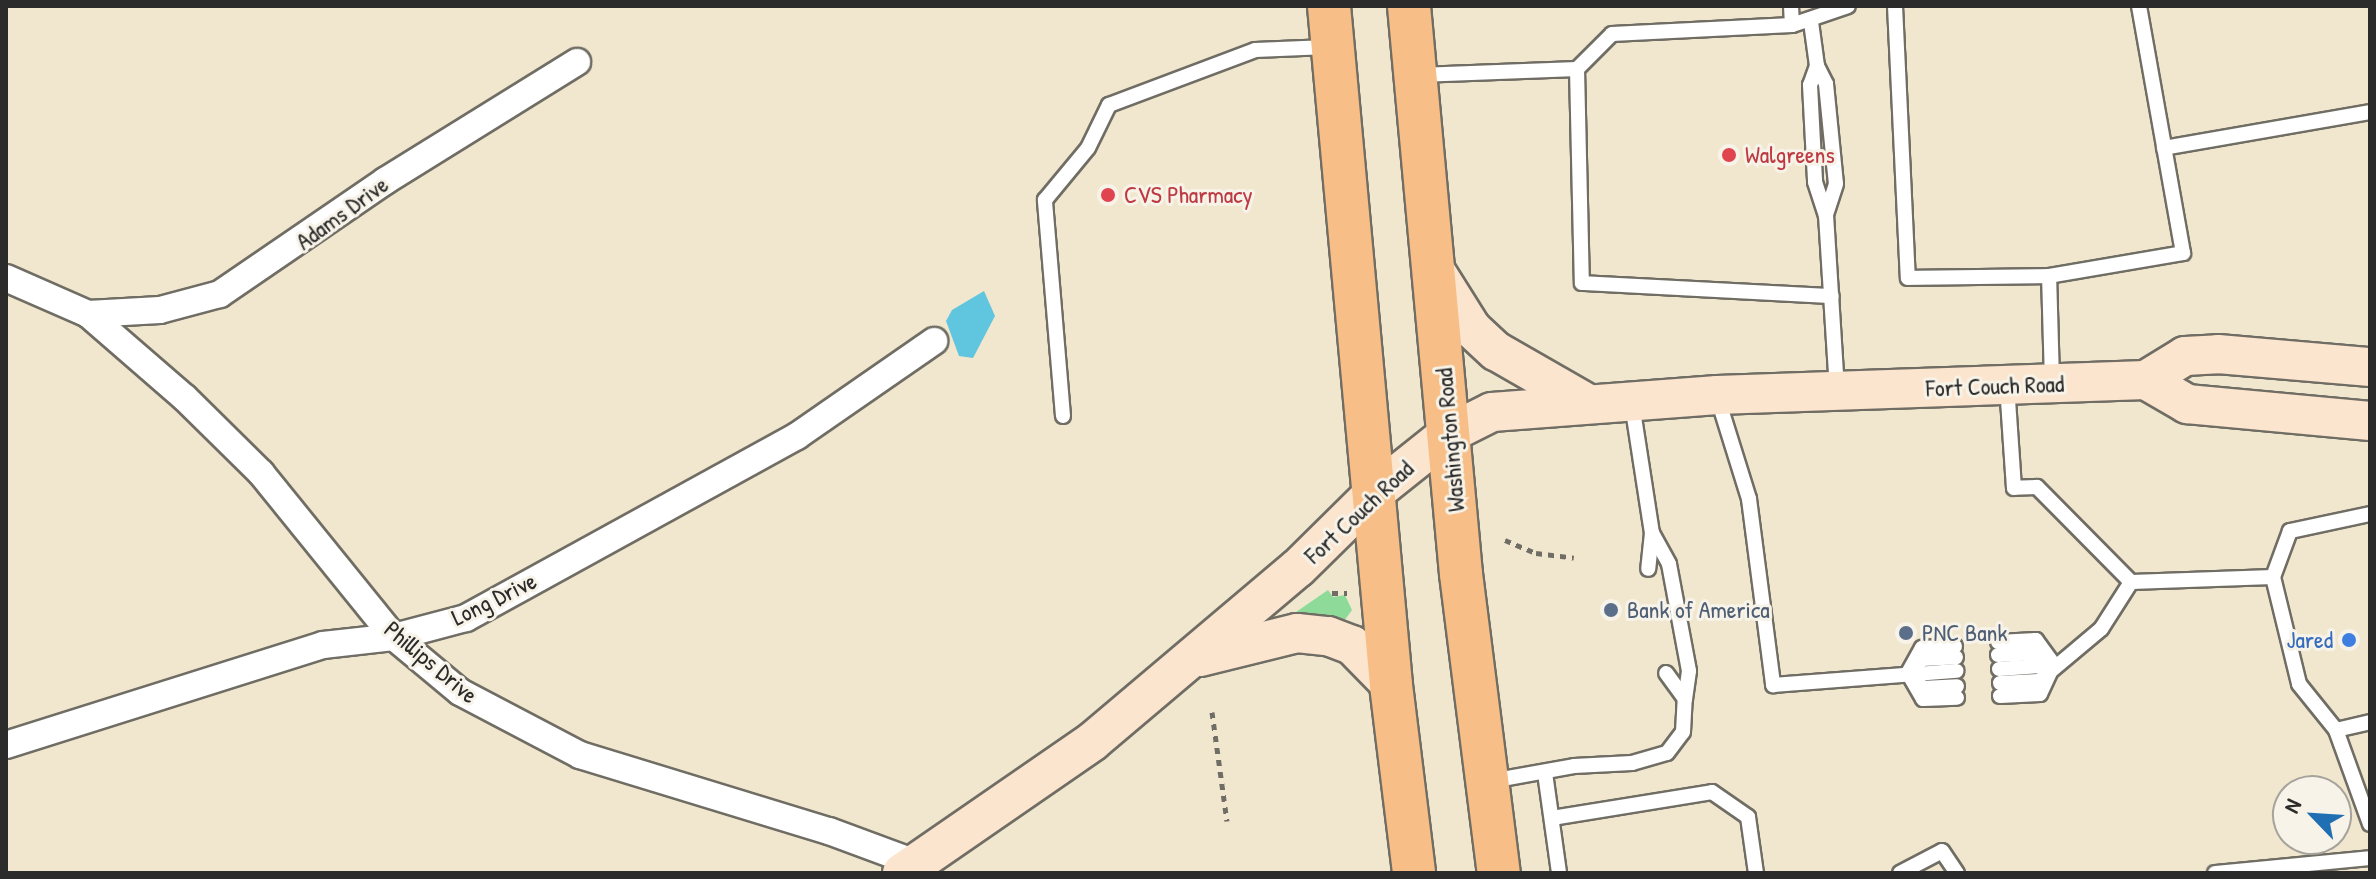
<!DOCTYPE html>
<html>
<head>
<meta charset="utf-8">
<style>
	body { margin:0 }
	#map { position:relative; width:2376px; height:879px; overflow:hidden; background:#f1e7cf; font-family:"Patrick Hand",sans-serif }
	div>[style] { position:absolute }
	.green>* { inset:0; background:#8edb99 }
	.water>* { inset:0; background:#60c5de }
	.path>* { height:5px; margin-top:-2.5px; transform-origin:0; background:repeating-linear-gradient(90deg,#706d64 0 6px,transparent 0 12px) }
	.roads { filter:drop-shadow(2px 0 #706d64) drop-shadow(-2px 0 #706d64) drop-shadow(0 2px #706d64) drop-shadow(0 -2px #706d64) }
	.lane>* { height:14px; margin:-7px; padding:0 7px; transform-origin:7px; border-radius:7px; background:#fff }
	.street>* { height:26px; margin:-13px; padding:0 13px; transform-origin:13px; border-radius:13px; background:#fff }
	.secondary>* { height:38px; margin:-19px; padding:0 19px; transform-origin:19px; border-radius:19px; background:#fce5cf }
	.primary>* { height:42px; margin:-21px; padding:0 21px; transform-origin:21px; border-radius:21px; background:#f7be87 }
	.dots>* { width:22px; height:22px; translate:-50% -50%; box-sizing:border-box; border:4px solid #f7f3e8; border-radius:50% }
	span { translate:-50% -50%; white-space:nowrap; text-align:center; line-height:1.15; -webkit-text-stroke:6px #f7f3e8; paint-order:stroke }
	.health-label { font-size:24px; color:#be3a42 }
	.left { translate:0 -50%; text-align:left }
	.street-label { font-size:24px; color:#2b2b2b }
	.service-label { font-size:24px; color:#4e5e75 }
	.shop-label { font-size:24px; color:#366cbe }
	.right { translate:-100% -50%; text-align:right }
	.frame { position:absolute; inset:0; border:8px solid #2b2b2b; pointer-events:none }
	.north { position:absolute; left:2272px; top:775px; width:80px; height:80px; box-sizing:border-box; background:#f7f3e8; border:2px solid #a5a39c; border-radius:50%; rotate:295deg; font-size:22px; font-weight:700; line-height:32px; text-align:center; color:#2b2b2b }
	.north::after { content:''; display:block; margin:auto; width:28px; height:36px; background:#1f6fb2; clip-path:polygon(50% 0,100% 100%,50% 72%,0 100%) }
</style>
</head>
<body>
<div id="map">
	<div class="green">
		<div style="clip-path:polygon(1328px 590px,1333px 597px,1345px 595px,1352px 610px,1344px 621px,1296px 612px)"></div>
	</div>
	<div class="water">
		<div style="clip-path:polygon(984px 291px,995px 316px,973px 358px,959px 356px,946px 321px,952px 310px)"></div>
	</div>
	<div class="path">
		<div style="left:1505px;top:540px;width:34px;rotate:23deg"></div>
		<div style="left:1536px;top:553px;width:38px;rotate:7deg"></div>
		<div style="left:1332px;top:593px;width:15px"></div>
		<div style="left:1212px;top:712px;width:110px;rotate:82.2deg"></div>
	</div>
	<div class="roads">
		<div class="lane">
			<div style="left:1791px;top:6px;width:19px;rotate:87deg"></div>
			<div style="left:1895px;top:6px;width:272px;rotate:87.3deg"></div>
			<div style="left:1908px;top:278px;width:141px;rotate:-0.8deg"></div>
			<div style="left:1811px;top:22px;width:44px;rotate:82.2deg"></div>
			<div style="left:1817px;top:66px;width:20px;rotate:63deg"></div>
			<div style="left:1826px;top:84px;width:100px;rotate:84.3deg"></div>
			<div style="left:1836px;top:184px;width:33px;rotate:108deg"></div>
			<div style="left:1817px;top:66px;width:20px;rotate:110deg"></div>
			<div style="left:1810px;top:85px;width:97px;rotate:87deg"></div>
			<div style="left:1815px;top:182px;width:35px;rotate:72deg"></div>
			<div style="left:1826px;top:215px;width:176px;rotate:86.4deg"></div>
			<div style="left:1577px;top:69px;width:49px;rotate:-45deg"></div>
			<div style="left:1612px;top:34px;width:180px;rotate:-2.9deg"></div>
			<div style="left:1792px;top:25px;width:59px;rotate:-18.7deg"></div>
			<div style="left:1419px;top:75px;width:158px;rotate:-2.2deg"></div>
			<div style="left:1577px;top:69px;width:214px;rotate:88.7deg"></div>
			<div style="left:1582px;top:283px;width:250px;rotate:3deg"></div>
			<div style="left:2164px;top:148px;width:209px;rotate:-9.9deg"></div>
			<div style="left:2052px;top:381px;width:105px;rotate:-91.6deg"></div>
			<div style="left:2049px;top:276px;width:136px;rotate:-9.7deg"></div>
			<div style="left:2183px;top:253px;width:251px;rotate:-100.1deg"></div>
			<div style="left:1717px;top:396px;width:108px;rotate:72.7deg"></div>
			<div style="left:1749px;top:499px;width:188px;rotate:82.6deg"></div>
			<div style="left:1773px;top:685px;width:184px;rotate:-4.4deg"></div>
			<div style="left:1632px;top:404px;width:131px;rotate:81.2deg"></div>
			<div style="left:1652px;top:533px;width:36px;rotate:96deg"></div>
			<div style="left:1063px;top:416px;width:217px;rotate:-94.8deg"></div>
			<div style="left:1045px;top:200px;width:67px;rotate:-50.4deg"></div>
			<div style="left:1088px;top:148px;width:48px;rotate:-64deg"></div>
			<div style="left:1109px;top:105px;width:156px;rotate:-20.6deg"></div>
			<div style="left:1255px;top:50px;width:73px;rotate:-2.4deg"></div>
			<div style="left:2370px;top:514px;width:82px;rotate:168deg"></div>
			<div style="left:2290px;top:531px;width:49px;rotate:110.3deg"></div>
			<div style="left:2273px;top:577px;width:110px;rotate:76.3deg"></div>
			<div style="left:2299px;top:684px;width:59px;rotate:51.2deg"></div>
			<div style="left:2336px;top:730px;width:100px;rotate:70.1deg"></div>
			<div style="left:1652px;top:533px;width:35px;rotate:61deg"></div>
			<div style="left:1669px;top:564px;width:109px;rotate:79.4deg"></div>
			<div style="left:1689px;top:671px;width:28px;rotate:98deg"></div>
			<div style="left:2131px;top:582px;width:142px;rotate:-2deg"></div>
			<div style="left:1998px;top:642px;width:38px;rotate:-3deg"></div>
			<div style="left:2036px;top:640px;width:31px;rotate:54deg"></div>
			<div style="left:1998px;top:655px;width:39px;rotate:-3deg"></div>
			<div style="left:2037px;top:653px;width:12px;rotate:35deg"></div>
			<div style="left:1914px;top:668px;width:12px;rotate:-48deg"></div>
			<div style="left:1922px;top:659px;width:34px;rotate:-3deg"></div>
			<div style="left:1999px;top:669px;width:55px;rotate:-4.2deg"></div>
			<div style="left:1908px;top:673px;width:30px;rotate:60deg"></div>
			<div style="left:1923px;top:699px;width:34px;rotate:-2deg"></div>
			<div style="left:1908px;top:673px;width:29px;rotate:-61deg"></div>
			<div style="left:1922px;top:648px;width:33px;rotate:-3deg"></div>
			<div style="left:1914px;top:679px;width:13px;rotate:45deg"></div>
			<div style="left:1923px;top:688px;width:34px;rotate:-3deg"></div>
			<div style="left:2000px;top:683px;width:39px;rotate:-3deg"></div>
			<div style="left:2039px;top:681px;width:81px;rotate:-40deg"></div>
			<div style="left:2101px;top:629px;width:56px;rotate:-57.4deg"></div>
			<div style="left:2131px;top:582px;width:134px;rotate:-134.7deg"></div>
			<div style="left:2037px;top:487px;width:23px;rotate:178deg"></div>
			<div style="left:2014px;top:488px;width:103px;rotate:-93.9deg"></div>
			<div style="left:2000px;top:696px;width:40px;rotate:-2.9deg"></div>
			<div style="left:2040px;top:694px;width:23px;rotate:-65deg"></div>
			<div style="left:2336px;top:730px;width:35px;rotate:-13deg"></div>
			<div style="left:1545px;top:773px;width:101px;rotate:82deg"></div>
			<div style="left:1491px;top:781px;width:84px;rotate:-10.2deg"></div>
			<div style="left:1574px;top:766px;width:58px;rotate:-3deg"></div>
			<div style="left:1632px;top:763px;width:36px;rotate:-16deg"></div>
			<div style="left:1667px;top:753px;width:26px;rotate:-53deg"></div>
			<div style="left:1683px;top:732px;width:33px;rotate:-87deg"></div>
			<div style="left:1685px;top:699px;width:32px;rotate:-126deg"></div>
			<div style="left:1552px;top:818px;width:162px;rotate:-9.2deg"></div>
			<div style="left:1712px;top:792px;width:44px;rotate:34.8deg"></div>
			<div style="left:1748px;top:817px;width:57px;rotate:81.9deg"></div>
			<div style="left:1900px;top:873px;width:47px;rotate:-27.6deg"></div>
			<div style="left:1942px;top:851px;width:27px;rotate:56deg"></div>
			<div style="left:2215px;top:873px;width:156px;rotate:-5.5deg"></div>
		</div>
		<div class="street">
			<div style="left:6px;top:278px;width:90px;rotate:23.7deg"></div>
			<div style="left:88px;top:314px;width:128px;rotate:40.9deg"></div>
			<div style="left:185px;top:398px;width:107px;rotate:44.6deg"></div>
			<div style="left:261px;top:473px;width:211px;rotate:51deg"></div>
			<div style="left:394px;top:637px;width:86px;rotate:39.8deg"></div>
			<div style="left:460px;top:692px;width:136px;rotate:27.7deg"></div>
			<div style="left:580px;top:755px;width:260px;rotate:17deg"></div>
			<div style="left:829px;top:831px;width:95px;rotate:20.3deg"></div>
			<div style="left:88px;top:314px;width:72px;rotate:-3.2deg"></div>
			<div style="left:160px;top:310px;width:62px;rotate:-14.9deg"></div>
			<div style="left:220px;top:294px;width:200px;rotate:-34.4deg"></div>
			<div style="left:385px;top:181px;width:226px;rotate:-31.8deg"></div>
			<div style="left:6px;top:745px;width:332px;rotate:-17.5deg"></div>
			<div style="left:323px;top:645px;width:71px;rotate:-6.4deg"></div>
			<div style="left:394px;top:637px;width:74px;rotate:-14.8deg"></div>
			<div style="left:466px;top:618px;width:378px;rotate:-28.8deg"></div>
			<div style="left:797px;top:436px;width:167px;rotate:-34.7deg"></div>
		</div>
		<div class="secondary">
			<div style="left:1435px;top:270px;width:70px;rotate:57.9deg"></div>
			<div style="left:1472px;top:329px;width:33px;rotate:43deg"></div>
			<div style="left:1496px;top:351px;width:103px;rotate:29.8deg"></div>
			<div style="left:2146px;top:380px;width:48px;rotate:30.3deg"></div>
			<div style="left:2187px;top:404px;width:184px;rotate:5.3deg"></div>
			<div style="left:1200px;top:657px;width:100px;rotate:-13.9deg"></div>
			<div style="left:1297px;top:633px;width:31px;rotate:6deg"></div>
			<div style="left:1328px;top:636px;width:26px;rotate:21deg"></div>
			<div style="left:1352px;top:645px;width:56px;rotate:45.7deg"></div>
			<div style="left:902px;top:873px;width:232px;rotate:-34.6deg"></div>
			<div style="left:1093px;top:741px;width:268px;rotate:-40.2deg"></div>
			<div style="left:1298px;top:568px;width:107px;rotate:-44.6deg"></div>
			<div style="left:1374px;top:493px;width:95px;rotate:-38.6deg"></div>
			<div style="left:1448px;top:434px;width:49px;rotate:-26.6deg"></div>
			<div style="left:1492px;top:412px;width:226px;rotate:-4.3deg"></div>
			<div style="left:1717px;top:395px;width:429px;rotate:-2deg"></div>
			<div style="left:2146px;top:380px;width:46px;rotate:-31.6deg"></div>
			<div style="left:2185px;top:356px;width:33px;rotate:-3deg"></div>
			<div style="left:2218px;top:354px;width:153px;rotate:4.9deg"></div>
		</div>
		<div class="primary">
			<div style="left:1329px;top:6px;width:682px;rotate:84.78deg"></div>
			<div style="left:1391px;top:685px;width:189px;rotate:83deg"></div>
			<div style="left:1409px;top:6px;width:570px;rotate:84.77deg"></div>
			<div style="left:1461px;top:574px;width:301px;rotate:82.8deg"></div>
		</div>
	</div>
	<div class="dots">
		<div style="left:1729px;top:155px;background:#e0444e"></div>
		<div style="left:1108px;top:195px;background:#e0444e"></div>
		<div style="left:1611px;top:610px;background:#5c6f8a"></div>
		<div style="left:1906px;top:633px;background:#5c6f8a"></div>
		<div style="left:2349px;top:640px;background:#3f7fe0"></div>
	</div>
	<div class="health-label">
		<span class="left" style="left:1745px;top:155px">Walgreens</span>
		<span class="left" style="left:1124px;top:195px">CVS Pharmacy</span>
	</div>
	<div class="street-label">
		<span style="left:342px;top:213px;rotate:-36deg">Adams Drive</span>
		<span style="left:1995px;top:386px;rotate:-2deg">Fort Couch Road</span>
		<span style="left:1450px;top:440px;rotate:-95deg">Washington Road</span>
		<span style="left:1359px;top:512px;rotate:-43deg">Fort Couch Road</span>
		<span style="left:494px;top:599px;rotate:-26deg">Long Drive</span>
		<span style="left:431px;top:662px;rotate:40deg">Phillips Drive</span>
	</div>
	<div class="service-label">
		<span class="left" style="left:1627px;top:610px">Bank of America</span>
		<span class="left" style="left:1922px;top:633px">PNC Bank</span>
	</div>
	<div class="shop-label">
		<span class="right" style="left:2333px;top:640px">Jared</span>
	</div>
	<div class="frame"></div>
	<div class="north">N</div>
</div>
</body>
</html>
